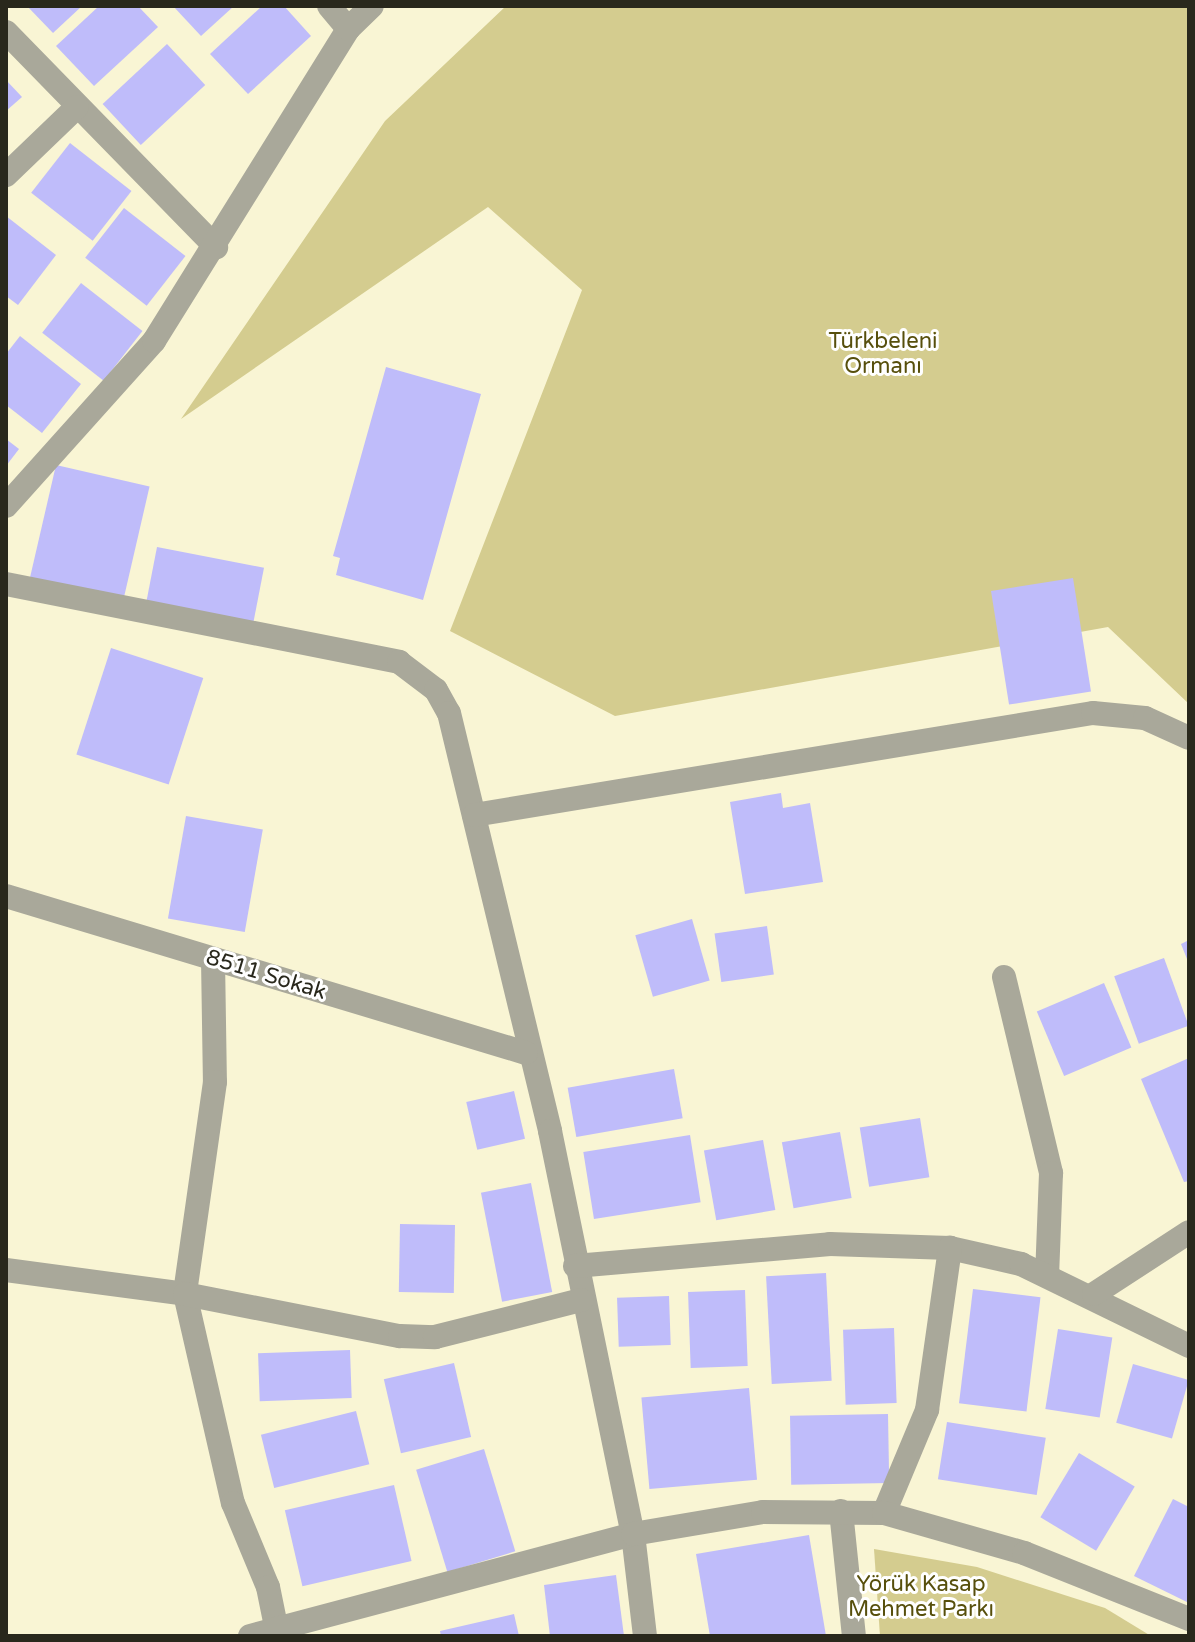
<!DOCTYPE html>
<html>
<head>
<meta charset="utf-8">
<style>
	body { margin:0 }
	#map { position:relative; width:1195px; height:1642px; overflow:hidden; background:#f9f5d4; font-family:"Varela Round",sans-serif }
	div>[style] { position:absolute }
	.green>* { inset:0; background:#d4cc8f }
	.building>* { inset:0; background:#bfbcfa; transform-origin:0 0 }
	.minor>* { height:24px; margin:-12px; padding:0 12px; transform-origin:12px; border-radius:12px; background:#a9a89a }
	span { translate:-50% -50%; white-space:nowrap; text-align:center; line-height:1.15; -webkit-text-stroke:6px #fff; paint-order:stroke }
	.park-label { font-size:22px; color:#574f0c }
	.street-label { font-size:22px; color:#29281c }
	.frame { position:absolute; inset:0; border:8px solid #29281c; pointer-events:none }
</style>
</head>
<body>
<div id="map">
	<div class="green">
		<div style="clip-path:polygon(506px 6px,1189px 6px,1189px 704px,1108px 627px,615px 716px,450px 631px,582px 290px,488px 207px,181px 419px,385px 121px)"></div>
		<div style="clip-path:polygon(874px 1549px,977px 1567px,1105px 1608px,1151px 1636px,880px 1636px)"></div>
	</div>
	<div class="building">
		<div style="clip-path:polygon(27px 6px,82px 6px,53px 33px)"></div>
		<div style="clip-path:polygon(99px 6px,138px 6px,158px 27px,94px 86px,56px 46px)"></div>
		<div style="clip-path:polygon(173px 6px,234px 6px,201px 36px)"></div>
		<div style="clip-path:polygon(262px 6px,284px 6px,311px 36px,248px 94px,210px 54px)"></div>
		<div style="left:167px;top:44px;width:56px;height:88px;rotate:47deg"></div>
		<div style="clip-path:polygon(6px 80px,22px 97px,6px 111px)"></div>
		<div style="left:70px;top:143px;width:78px;height:63px;rotate:38deg"></div>
		<div style="left:124px;top:208px;width:78px;height:63px;rotate:38deg"></div>
		<div style="clip-path:polygon(6px 216px,56px 255px,18px 305px,6px 296px)"></div>
		<div style="left:81px;top:283px;width:78px;height:63px;rotate:38deg"></div>
		<div style="clip-path:polygon(20px 336px,81px 384px,42px 433px,6px 405px,6px 354px)"></div>
		<div style="clip-path:polygon(386px 367px,481px 394px,423px 600px,336px 575px,340px 558px,333px 556px)"></div>
		<div style="clip-path:polygon(6px 439px,19px 449px,6px 466px)"></div>
		<div style="left:56px;top:465px;width:96px;height:116px;rotate:13deg"></div>
		<div style="left:157px;top:547px;width:109px;height:58px;rotate:11deg"></div>
		<div style="left:1073px;top:578px;width:115px;height:83px;rotate:81deg"></div>
		<div style="left:111px;top:648px;width:97px;height:112px;rotate:18deg"></div>
		<div style="clip-path:polygon(781px 793px,783px 808px,810px 803px,823px 882px,745px 894px,730px 802px)"></div>
		<div style="left:186px;top:816px;width:78px;height:104px;rotate:10deg"></div>
		<div style="left:692px;top:919px;width:64px;height:59px;rotate:74deg"></div>
		<div style="left:767px;top:926px;width:49px;height:53px;rotate:82deg"></div>
		<div style="clip-path:polygon(1189px 940px,1189px 964px,1181px 944px)"></div>
		<div style="left:1164px;top:958px;width:72px;height:53px;rotate:70deg"></div>
		<div style="left:1104px;top:983px;width:70px;height:73px;rotate:67deg"></div>
		<div style="clip-path:polygon(1189px 1058px,1189px 1181px,1184px 1182px,1141px 1079px)"></div>
		<div style="left:674px;top:1069px;width:50px;height:108px;rotate:80deg"></div>
		<div style="left:514px;top:1091px;width:49px;height:49px;rotate:77deg"></div>
		<div style="left:920px;top:1118px;width:60px;height:61px;rotate:81deg"></div>
		<div style="left:840px;top:1132px;width:67px;height:59px;rotate:80deg"></div>
		<div style="left:690px;top:1135px;width:68px;height:108px;rotate:81deg"></div>
		<div style="left:763px;top:1140px;width:71px;height:60px;rotate:80deg"></div>
		<div style="left:531px;top:1183px;width:111px;height:51px;rotate:79deg"></div>
		<div style="left:400px;top:1224px;width:55px;height:68px;rotate:1deg"></div>
		<div style="left:826px;top:1273px;width:108px;height:60px;rotate:87deg"></div>
		<div style="left:973px;top:1289px;width:68px;height:115px;rotate:7deg"></div>
		<div style="left:745px;top:1290px;width:76px;height:57px;rotate:88deg"></div>
		<div style="left:669px;top:1296px;width:49px;height:52px;rotate:88deg"></div>
		<div style="left:894px;top:1328px;width:75px;height:51px;rotate:88deg"></div>
		<div style="left:1058px;top:1329px;width:55px;height:81px;rotate:9deg"></div>
		<div style="left:350px;top:1350px;width:48px;height:92px;rotate:88deg"></div>
		<div style="left:454px;top:1363px;width:76px;height:72px;rotate:77deg"></div>
		<div style="left:1133px;top:1364px;width:58px;height:61px;rotate:16deg"></div>
		<div style="left:749px;top:1388px;width:92px;height:108px;rotate:85deg"></div>
		<div style="left:356px;top:1411px;width:55px;height:98px;rotate:76deg"></div>
		<div style="left:888px;top:1414px;width:69px;height:98px;rotate:89deg"></div>
		<div style="left:947px;top:1422px;width:100px;height:58px;rotate:9deg"></div>
		<div style="left:484px;top:1449px;width:107px;height:71px;rotate:73deg"></div>
		<div style="left:1079px;top:1453px;width:65px;height:75px;rotate:31deg"></div>
		<div style="left:394px;top:1485px;width:78px;height:112px;rotate:77deg"></div>
		<div style="clip-path:polygon(1173px 1499px,1189px 1507px,1189px 1603px,1134px 1576px)"></div>
		<div style="clip-path:polygon(809px 1535px,826px 1636px,710px 1636px,696px 1554px)"></div>
		<div style="clip-path:polygon(616px 1575px,624px 1636px,550px 1636px,544px 1585px)"></div>
		<div style="clip-path:polygon(514px 1614px,519px 1636px,441px 1636px,440px 1631px)"></div>
	</div>
	<div class="minor">
		<div style="left:329px;top:6px;width:30px;rotate:50deg"></div>
		<div style="left:6px;top:32px;width:301px;rotate:45.7deg"></div>
		<div style="left:6px;top:175px;width:98px;rotate:-43.8deg"></div>
		<div style="left:6px;top:506px;width:222px;rotate:-48.1deg"></div>
		<div style="left:154px;top:341px;width:367px;rotate:-58.1deg"></div>
		<div style="left:348px;top:29px;width:33px;rotate:-44deg"></div>
		<div style="left:6px;top:584px;width:401px;rotate:11.2deg"></div>
		<div style="left:399px;top:662px;width:46px;rotate:37.1deg"></div>
		<div style="left:436px;top:690px;width:26px;rotate:61deg"></div>
		<div style="left:449px;top:713px;width:430px;rotate:76.4deg"></div>
		<div style="left:550px;top:1131px;width:411px;rotate:78.4deg"></div>
		<div style="left:633px;top:1534px;width:103px;rotate:83.3deg"></div>
		<div style="left:474px;top:815px;width:627px;rotate:-9.36deg"></div>
		<div style="left:1093px;top:713px;width:52px;rotate:5.5deg"></div>
		<div style="left:1145px;top:718px;width:48px;rotate:24.4deg"></div>
		<div style="left:6px;top:896px;width:543px;rotate:16.8deg"></div>
		<div style="left:213px;top:959px;width:123px;rotate:89.1deg"></div>
		<div style="left:215px;top:1082px;width:214px;rotate:98.1deg"></div>
		<div style="left:185px;top:1294px;width:214px;rotate:77.1deg"></div>
		<div style="left:233px;top:1503px;width:91px;rotate:67.4deg"></div>
		<div style="left:268px;top:1587px;width:50px;rotate:78.5deg"></div>
		<div style="left:1004px;top:977px;width:202px;rotate:76.5deg"></div>
		<div style="left:1051px;top:1173px;width:102px;rotate:92.2deg"></div>
		<div style="left:575px;top:1266px;width:256px;rotate:-4.9deg"></div>
		<div style="left:830px;top:1244px;width:120px;rotate:1.9deg"></div>
		<div style="left:950px;top:1248px;width:73px;rotate:12.7deg"></div>
		<div style="left:1021px;top:1264px;width:187px;rotate:26deg"></div>
		<div style="left:6px;top:1270px;width:181px;rotate:7.6deg"></div>
		<div style="left:185px;top:1294px;width:219px;rotate:11.1deg"></div>
		<div style="left:400px;top:1336px;width:35px;rotate:2deg"></div>
		<div style="left:435px;top:1337px;width:151px;rotate:-14.2deg"></div>
		<div style="left:1094px;top:1294px;width:113px;rotate:-33.1deg"></div>
		<div style="left:841px;top:1511px;width:126px;rotate:84.1deg"></div>
		<div style="left:884px;top:1513px;width:112px;rotate:-67.3deg"></div>
		<div style="left:927px;top:1410px;width:164px;rotate:-81.9deg"></div>
		<div style="left:250px;top:1636px;width:396px;rotate:-14.9deg"></div>
		<div style="left:633px;top:1534px;width:132px;rotate:-9.6deg"></div>
		<div style="left:763px;top:1512px;width:121px;rotate:0.5deg"></div>
		<div style="left:884px;top:1513px;width:146px;rotate:15.9deg"></div>
		<div style="left:1024px;top:1553px;width:178px;rotate:21.8deg"></div>
	</div>
	<div class="park-label">
		<span style="left:883px;top:354px">Türkbeleni<br>Ormanı</span>
		<span style="left:921px;top:1597px">Yörük Kasap<br>Mehmet Parkı</span>
	</div>
	<div class="street-label">
		<span style="left:266px;top:975px;rotate:17deg">8511 Sokak</span>
	</div>
	<div class="frame"></div>
</div>
</body>
</html>
